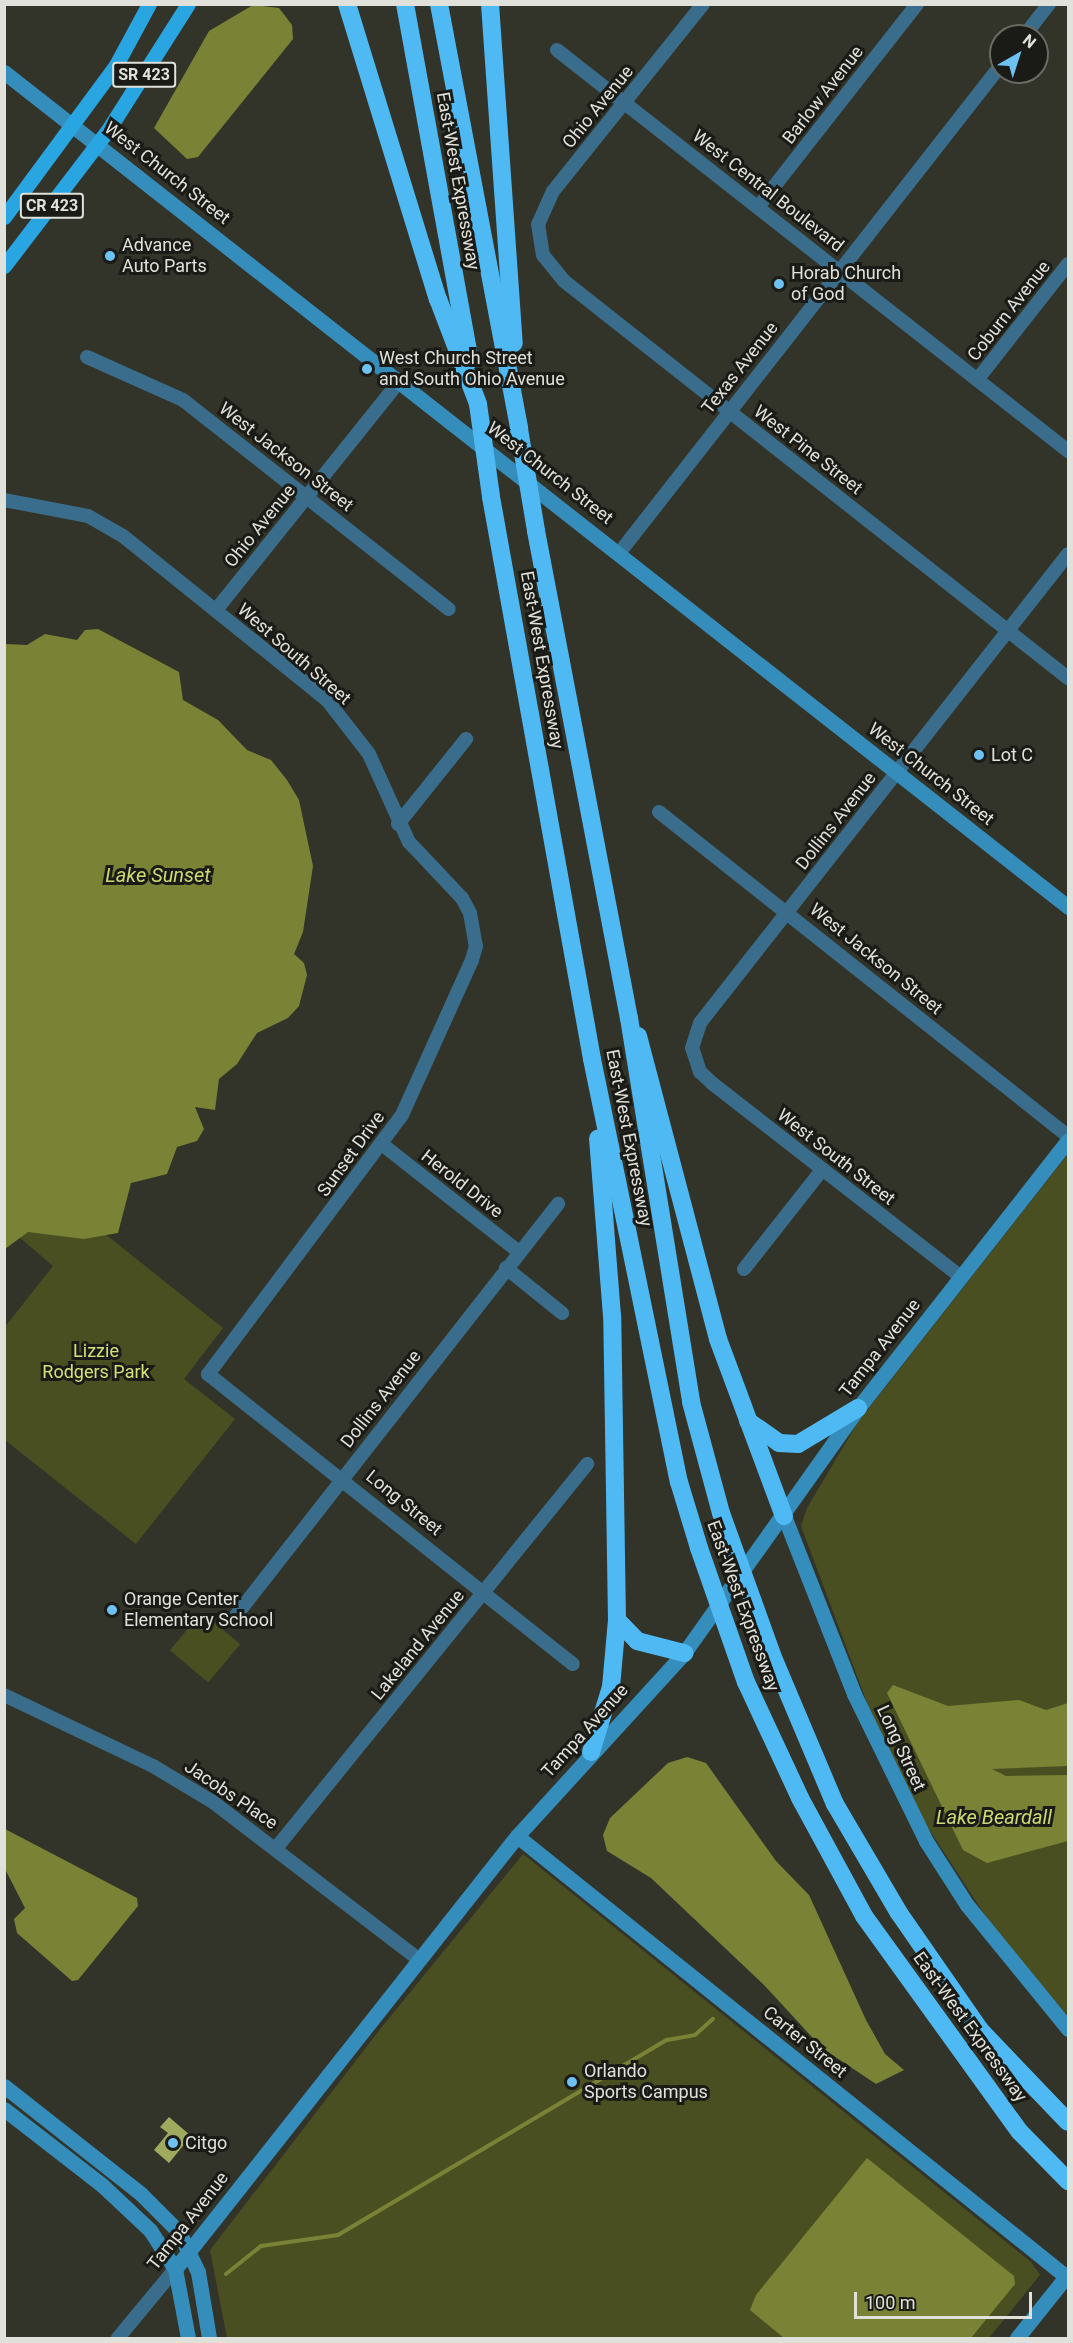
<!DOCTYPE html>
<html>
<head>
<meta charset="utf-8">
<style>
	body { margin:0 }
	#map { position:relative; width:1073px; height:2343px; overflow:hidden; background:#323429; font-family:Roboto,sans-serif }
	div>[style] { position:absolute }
	.green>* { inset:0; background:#4a4f21; transform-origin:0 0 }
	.water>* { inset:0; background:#7a8236 }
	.stream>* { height:4px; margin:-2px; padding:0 2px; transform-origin:2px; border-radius:2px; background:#7a8236 }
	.building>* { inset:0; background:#a0aa5e }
	.street>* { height:14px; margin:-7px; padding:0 7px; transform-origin:7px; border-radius:7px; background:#3a6d8b }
	.secondary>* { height:15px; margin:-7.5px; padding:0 7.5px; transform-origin:7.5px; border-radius:7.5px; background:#358dbc }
	.primary>* { height:15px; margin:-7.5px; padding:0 7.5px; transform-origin:7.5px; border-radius:7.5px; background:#29a5e2 }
	.highway>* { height:18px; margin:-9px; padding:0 9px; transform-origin:9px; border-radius:9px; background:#4fb9f4 }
	.highway-bridge>* { height:18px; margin:-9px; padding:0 9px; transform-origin:9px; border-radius:9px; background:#4fb9f4 }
	.dots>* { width:16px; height:16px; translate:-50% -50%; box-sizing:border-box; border:3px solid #1a1b16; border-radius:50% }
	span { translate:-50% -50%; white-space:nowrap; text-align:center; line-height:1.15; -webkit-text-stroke:6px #1a1b16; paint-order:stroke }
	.shield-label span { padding:2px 4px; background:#1a1b16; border:2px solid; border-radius:4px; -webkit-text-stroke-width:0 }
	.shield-label { font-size:16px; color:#e0e1da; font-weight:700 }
	.street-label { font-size:18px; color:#e0e1da }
	.poi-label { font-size:18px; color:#e0e1da }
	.left { translate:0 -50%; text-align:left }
	.park-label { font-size:18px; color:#d4e177 }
	.water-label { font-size:20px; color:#ceda71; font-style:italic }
	.frame { position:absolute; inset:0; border:6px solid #e0e1da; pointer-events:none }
	.north { position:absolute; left:989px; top:24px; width:60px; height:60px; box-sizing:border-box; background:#1a1b16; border:2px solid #696a64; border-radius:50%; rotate:39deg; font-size:16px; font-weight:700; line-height:24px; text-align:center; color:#e0e1da }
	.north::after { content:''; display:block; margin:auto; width:21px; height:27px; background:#6ec2f3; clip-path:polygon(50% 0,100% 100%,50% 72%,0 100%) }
	.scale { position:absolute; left:854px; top:2292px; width:178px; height:27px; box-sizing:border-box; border:3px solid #e0e1da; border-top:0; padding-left:8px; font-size:18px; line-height:21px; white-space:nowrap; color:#e0e1da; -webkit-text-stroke:4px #1a1b16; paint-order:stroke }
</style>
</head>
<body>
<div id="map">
	<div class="green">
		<div style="clip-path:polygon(1068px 1154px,1068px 2018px,992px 1926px,916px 1809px,875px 1724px,801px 1526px,807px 1508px,858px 1422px)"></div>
		<div style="clip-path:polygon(60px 1198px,223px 1328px,184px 1379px,235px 1419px,136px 1544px,5px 1440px,4px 1328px,53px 1266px,5px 1225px)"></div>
		<div style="left:202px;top:1612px;width:50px;height:50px;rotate:40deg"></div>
		<div style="clip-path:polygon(523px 1854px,1031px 2262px,1040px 2275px,989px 2338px,227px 2338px,210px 2250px,381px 2028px)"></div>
	</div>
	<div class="water">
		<div style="clip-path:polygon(253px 5px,279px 8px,292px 25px,293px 39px,198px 157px,187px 159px,154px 128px,209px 31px)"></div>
		<div style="clip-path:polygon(98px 629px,179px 672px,183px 700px,218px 720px,247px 750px,271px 760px,287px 780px,299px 800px,313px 866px,303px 932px,294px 954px,304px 963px,307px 975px,299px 1006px,288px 1018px,257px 1033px,237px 1064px,219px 1079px,215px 1110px,195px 1107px,204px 1129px,197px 1141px,177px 1147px,167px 1174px,131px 1183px,118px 1233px,84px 1239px,28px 1232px,5px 1249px,5px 644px,27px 645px,45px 634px,77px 640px,85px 630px)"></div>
		<div style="clip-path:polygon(893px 1685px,948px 1706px,1019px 1700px,1046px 1710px,1068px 1703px,1068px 1766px,992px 1769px,1006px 1776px,1068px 1775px,1068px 1841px,987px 1863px,963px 1850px,887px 1693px)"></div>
		<div style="clip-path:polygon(687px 1757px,706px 1763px,776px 1861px,809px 1895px,866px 2020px,885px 2054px,904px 2070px,876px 2084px,822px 2048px,765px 1986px,651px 1878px,607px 1851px,603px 1835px,610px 1818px,668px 1763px)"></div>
		<div style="clip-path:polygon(5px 1829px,137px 1898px,138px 1906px,78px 1980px,72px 1981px,17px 1933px,14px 1919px,25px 1908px,5px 1869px)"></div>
		<div style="clip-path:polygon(867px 2158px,1014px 2276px,1015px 2284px,971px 2338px,784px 2338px,750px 2310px,756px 2295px)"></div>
	</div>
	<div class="stream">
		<div style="left:226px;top:2274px;width:45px;rotate:-38.7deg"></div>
		<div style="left:261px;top:2246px;width:78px;rotate:-8.1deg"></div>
		<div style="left:338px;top:2235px;width:382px;rotate:-30.7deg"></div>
		<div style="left:667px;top:2040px;width:28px;rotate:-10deg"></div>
		<div style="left:695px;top:2035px;width:24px;rotate:-42deg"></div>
	</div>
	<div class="building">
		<div style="clip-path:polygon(169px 2117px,191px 2136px,169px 2163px,154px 2150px,168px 2133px,160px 2127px)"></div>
	</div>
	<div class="street">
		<div style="left:703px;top:4px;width:240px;rotate:128.7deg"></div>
		<div style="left:553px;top:191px;width:36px;rotate:114deg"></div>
		<div style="left:538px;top:224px;width:31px;rotate:81deg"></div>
		<div style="left:543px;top:255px;width:33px;rotate:51deg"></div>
		<div style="left:564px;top:281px;width:642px;rotate:38.23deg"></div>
		<div style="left:1024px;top:36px;width:41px;rotate:-52deg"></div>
		<div style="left:557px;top:50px;width:650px;rotate:38.12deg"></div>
		<div style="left:758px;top:207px;width:258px;rotate:-51.9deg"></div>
		<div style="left:87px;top:357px;width:105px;rotate:24.1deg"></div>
		<div style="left:183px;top:400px;width:338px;rotate:38.2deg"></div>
		<div style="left:977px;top:380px;width:147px;rotate:-51.9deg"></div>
		<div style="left:4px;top:500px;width:86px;rotate:10.8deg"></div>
		<div style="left:88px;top:516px;width:40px;rotate:29.7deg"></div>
		<div style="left:123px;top:536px;width:262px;rotate:38.8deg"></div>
		<div style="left:327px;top:700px;width:68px;rotate:52.1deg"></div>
		<div style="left:369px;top:754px;width:97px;rotate:65.6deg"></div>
		<div style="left:409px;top:842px;width:77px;rotate:46.6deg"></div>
		<div style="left:462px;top:898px;width:17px;rotate:62deg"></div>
		<div style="left:470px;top:913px;width:34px;rotate:80deg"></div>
		<div style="left:476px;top:946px;width:15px;rotate:106deg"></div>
		<div style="left:472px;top:960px;width:170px;rotate:114.3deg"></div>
		<div style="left:402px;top:1115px;width:324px;rotate:126.8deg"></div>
		<div style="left:208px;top:1374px;width:466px;rotate:38.5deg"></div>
		<div style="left:620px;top:552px;width:618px;rotate:-51.96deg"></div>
		<div style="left:216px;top:610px;width:295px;rotate:-51.3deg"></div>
		<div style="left:659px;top:812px;width:522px;rotate:38.39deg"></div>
		<div style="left:398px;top:824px;width:109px;rotate:-51.3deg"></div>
		<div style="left:383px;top:1145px;width:173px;rotate:38.2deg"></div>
		<div style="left:506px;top:1268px;width:72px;rotate:38.8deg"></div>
		<div style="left:744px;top:1269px;width:126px;rotate:-51.8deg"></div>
		<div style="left:961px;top:1277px;width:316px;rotate:-142.1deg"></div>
		<div style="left:712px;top:1083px;width:16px;rotate:-137deg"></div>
		<div style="left:700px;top:1072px;width:25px;rotate:-108deg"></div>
		<div style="left:692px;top:1048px;width:26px;rotate:-72deg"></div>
		<div style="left:700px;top:1023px;width:596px;rotate:-51.88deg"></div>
		<div style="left:234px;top:1618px;width:526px;rotate:-51.95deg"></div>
		<div style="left:4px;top:1695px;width:165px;rotate:25.5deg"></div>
		<div style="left:153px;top:1766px;width:70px;rotate:31deg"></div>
		<div style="left:213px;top:1802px;width:257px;rotate:37.4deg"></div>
		<div style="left:277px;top:1847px;width:493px;rotate:-51deg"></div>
		<div style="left:118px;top:2338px;width:89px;rotate:-50.4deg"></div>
	</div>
	<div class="secondary">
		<div style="left:4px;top:72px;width:1353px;rotate:38.12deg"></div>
		<div style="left:784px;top:1516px;width:191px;rotate:68.5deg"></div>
		<div style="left:854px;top:1694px;width:164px;rotate:63.9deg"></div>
		<div style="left:926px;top:1841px;width:76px;rotate:57.4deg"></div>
		<div style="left:967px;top:1905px;width:160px;rotate:50.8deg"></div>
		<div style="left:517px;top:1836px;width:706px;rotate:38.74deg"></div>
		<div style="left:4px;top:2086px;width:174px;rotate:38.2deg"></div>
		<div style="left:141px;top:2194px;width:54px;rotate:45deg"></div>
		<div style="left:179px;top:2232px;width:44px;rotate:64.6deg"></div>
		<div style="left:198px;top:2272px;width:67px;rotate:80.5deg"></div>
		<div style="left:4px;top:2109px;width:124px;rotate:37.8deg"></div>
		<div style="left:102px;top:2185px;width:66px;rotate:43.2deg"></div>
		<div style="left:150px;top:2230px;width:46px;rotate:57.3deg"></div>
		<div style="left:175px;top:2269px;width:70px;rotate:79.3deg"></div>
		<div style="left:175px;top:2269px;width:552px;rotate:-51.7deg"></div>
		<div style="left:517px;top:1836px;width:248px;rotate:-47.6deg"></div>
		<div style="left:684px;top:1653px;width:301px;rotate:-54.6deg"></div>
		<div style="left:858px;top:1408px;width:340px;rotate:-51.9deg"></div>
		<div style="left:1017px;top:2338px;width:82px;rotate:-51.4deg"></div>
	</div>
	<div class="primary">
		<div style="left:4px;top:217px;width:189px;rotate:-53.6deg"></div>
		<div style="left:116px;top:65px;width:69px;rotate:-61.6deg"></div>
		<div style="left:4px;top:266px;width:171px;rotate:-52.6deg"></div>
		<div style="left:108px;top:130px;width:149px;rotate:-57.6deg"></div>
	</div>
	<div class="highway">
		<div style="left:347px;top:4px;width:309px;rotate:72.9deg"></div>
		<div style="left:438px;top:299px;width:112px;rotate:69.1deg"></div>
		<div style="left:405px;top:4px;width:362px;rotate:79.7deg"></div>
		<div style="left:439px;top:4px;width:432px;rotate:79.3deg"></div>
		<div style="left:490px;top:4px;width:340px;rotate:86deg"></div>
		<div style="left:491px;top:497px;width:571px;rotate:79.81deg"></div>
		<div style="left:592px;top:1059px;width:432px;rotate:78.4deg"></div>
		<div style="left:679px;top:1482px;width:69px;rotate:73.1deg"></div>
		<div style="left:536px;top:531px;width:496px;rotate:79.2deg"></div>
		<div style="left:629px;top:1018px;width:389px;rotate:80.8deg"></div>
		<div style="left:691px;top:1402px;width:115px;rotate:74.9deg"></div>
		<div style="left:638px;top:1036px;width:313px;rotate:75.2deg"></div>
		<div style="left:718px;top:1339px;width:189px;rotate:69.6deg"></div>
		<div style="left:748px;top:1421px;width:38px;rotate:35deg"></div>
		<div style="left:779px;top:1443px;width:19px;rotate:3deg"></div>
		<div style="left:798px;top:1444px;width:70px;rotate:-31deg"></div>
		<div style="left:617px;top:1620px;width:29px;rotate:46deg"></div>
		<div style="left:637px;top:1641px;width:49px;rotate:14.3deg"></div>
		<div style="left:772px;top:1655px;width:162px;rotate:67.1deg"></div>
		<div style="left:835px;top:1804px;width:126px;rotate:59.6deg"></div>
		<div style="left:899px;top:1913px;width:142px;rotate:55.3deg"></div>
		<div style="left:980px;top:2030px;width:127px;rotate:46.3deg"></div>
		<div style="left:746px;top:1682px;width:128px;rotate:65deg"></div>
		<div style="left:800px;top:1798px;width:134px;rotate:61.5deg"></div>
		<div style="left:864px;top:1916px;width:266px;rotate:54.2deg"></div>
		<div style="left:1020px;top:2132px;width:69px;rotate:45.6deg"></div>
		<div style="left:591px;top:1752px;width:68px;rotate:-72.9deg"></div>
		<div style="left:611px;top:1687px;width:67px;rotate:-84.9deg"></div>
		<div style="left:617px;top:1620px;width:304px;rotate:-90.9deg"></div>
		<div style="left:612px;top:1316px;width:178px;rotate:-94.5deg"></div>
	</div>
	<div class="highway-bridge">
		<div style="left:478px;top:404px;width:94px;rotate:82deg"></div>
		<div style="left:519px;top:429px;width:103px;rotate:80.5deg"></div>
		<div style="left:721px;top:1513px;width:151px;rotate:70.2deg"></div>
		<div style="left:699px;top:1548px;width:142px;rotate:70.7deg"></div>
	</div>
	<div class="dots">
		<div style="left:110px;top:256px;background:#6ec2f3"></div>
		<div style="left:779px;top:284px;background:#6ec2f3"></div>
		<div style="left:367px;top:369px;background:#6ec2f3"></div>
		<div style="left:979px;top:755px;background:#6ec2f3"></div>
		<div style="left:112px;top:1610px;background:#6ec2f3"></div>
		<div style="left:572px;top:2082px;background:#6ec2f3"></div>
		<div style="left:173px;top:2143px;background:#6ec2f3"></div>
	</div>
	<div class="shield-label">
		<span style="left:144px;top:75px">SR 423</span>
		<span style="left:52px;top:206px">CR 423</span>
	</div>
	<div class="street-label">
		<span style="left:823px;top:95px;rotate:-52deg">Barlow Avenue</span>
		<span style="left:598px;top:107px;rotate:-51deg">Ohio Avenue</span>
		<span style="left:167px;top:173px;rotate:38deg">West Church Street</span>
		<span style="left:458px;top:181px;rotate:80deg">East-West Expressway</span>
		<span style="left:768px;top:191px;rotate:38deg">West Central Boulevard</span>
		<span style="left:1009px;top:311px;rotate:-52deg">Coburn Avenue</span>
		<span style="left:740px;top:368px;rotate:-52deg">Texas Avenue</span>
		<span style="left:808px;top:450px;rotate:38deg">West Pine Street</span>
		<span style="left:286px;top:457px;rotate:38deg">West Jackson Street</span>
		<span style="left:550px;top:473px;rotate:38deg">West Church Street</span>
		<span style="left:260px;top:526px;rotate:-51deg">Ohio Avenue</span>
		<span style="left:294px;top:654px;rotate:41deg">West South Street</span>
		<span style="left:542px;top:660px;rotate:80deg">East-West Expressway</span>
		<span style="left:931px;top:774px;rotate:38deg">West Church Street</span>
		<span style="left:836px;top:821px;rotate:-52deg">Dollins Avenue</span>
		<span style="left:876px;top:959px;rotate:39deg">West Jackson Street</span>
		<span style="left:629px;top:1138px;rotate:79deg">East-West Expressway</span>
		<span style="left:351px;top:1154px;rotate:-54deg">Sunset Drive</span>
		<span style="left:836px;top:1157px;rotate:38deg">West South Street</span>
		<span style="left:462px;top:1184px;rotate:38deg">Herold Drive</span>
		<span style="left:880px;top:1348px;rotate:-52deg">Tampa Avenue</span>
		<span style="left:381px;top:1399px;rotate:-52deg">Dollins Avenue</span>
		<span style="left:404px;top:1503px;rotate:39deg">Long Street</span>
		<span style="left:743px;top:1606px;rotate:70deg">East-West Expressway</span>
		<span style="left:418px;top:1645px;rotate:-51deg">Lakeland Avenue</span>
		<span style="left:585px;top:1731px;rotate:-48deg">Tampa Avenue</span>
		<span style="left:901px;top:1748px;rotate:65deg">Long Street</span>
		<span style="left:231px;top:1795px;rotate:34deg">Jacobs Place</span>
		<span style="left:970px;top:2027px;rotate:54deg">East-West Expressway</span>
		<span style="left:805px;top:2042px;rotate:39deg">Carter Street</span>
		<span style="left:188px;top:2221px;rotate:-52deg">Tampa Avenue</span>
	</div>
	<div class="poi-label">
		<span class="left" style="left:122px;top:256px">Advance<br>Auto Parts</span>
		<span class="left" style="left:791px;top:284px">Horab Church<br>of God</span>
		<span class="left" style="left:379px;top:369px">West Church Street<br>and South Ohio Avenue</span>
		<span class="left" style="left:991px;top:755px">Lot C</span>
		<span class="left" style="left:124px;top:1610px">Orange Center<br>Elementary School</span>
		<span class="left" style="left:584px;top:2082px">Orlando<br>Sports Campus</span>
		<span class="left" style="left:185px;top:2143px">Citgo</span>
	</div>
	<div class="park-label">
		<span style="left:96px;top:1362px">Lizzie<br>Rodgers Park</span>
	</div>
	<div class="water-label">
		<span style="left:158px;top:875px">Lake Sunset</span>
		<span style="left:994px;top:1817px">Lake Beardall</span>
	</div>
	<div class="frame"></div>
	<div class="north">N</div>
	<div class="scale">100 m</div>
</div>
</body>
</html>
